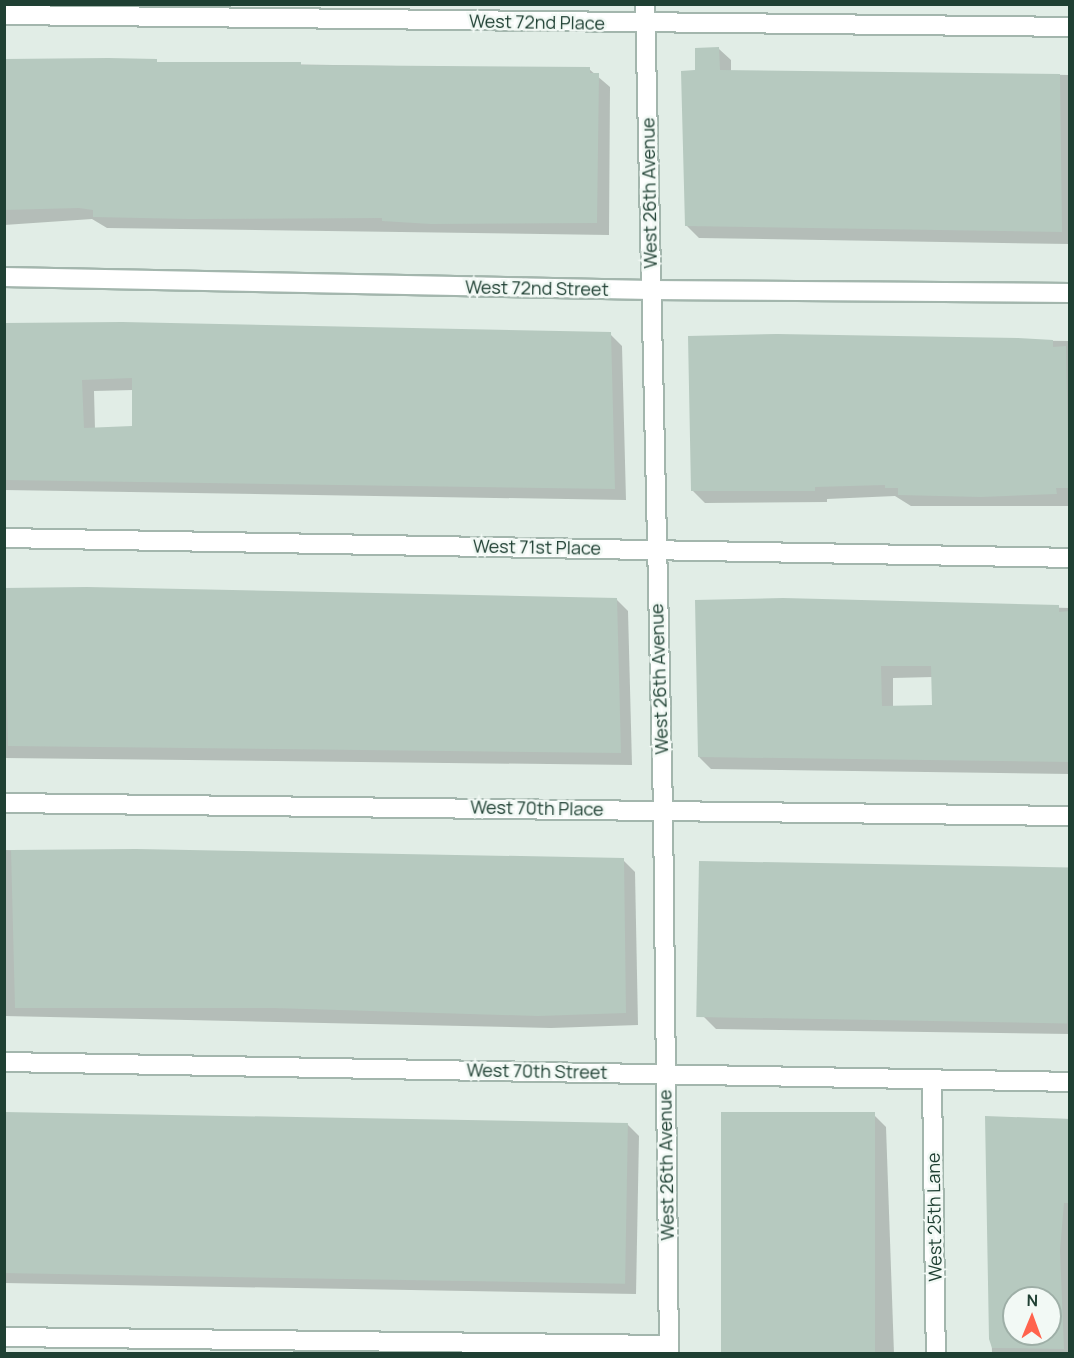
<!DOCTYPE html>
<html>
<head>
<meta charset="utf-8">
<style>
	body { margin:0 }
	#map { position:relative; width:1074px; height:1358px; overflow:hidden; background:#e1ede6; font-family:Manrope,sans-serif }
	div>[style] { position:absolute }
	.shadow>* { inset:0; background:#0003 }
	.building>* { inset:0; background:#b6c9bf; transform-origin:0 0 }
	.roads { filter:drop-shadow(2px 0 #a3b6ad) drop-shadow(-2px 0 #a3b6ad) drop-shadow(0 2px #a3b6ad) drop-shadow(0 -2px #a3b6ad) }
	.minor>* { height:18px; margin:-9px; padding:0 9px; transform-origin:9px; border-radius:9px; background:#fff }
	span { translate:-50% -50%; white-space:nowrap; text-align:center; line-height:1.15; -webkit-text-stroke:5px #f2f9f5; paint-order:stroke }
	.street-label { font-size:18px; color:#1f4033 }
	.frame { position:absolute; inset:0; border:6px solid #1f4033; pointer-events:none }
	.north { position:absolute; left:1002px; top:1286px; width:60px; height:60px; box-sizing:border-box; background:#f2f9f5; border:2px solid #9eafa7; border-radius:50%; rotate:1deg; font-size:16px; font-weight:700; line-height:24px; text-align:center; color:#1f4033 }
	.north::after { content:''; display:block; margin:auto; width:21px; height:27px; background:#ff634d; clip-path:polygon(50% 0,100% 100%,50% 72%,0 100%) }
</style>
</head>
<body>
<div id="map">
	<div class="shadow">
		<div style="clip-path:polygon(719px 49px,731px 60px,731px 71px,1070px 75px,1070px 244px,699px 238px,687px 226px,697px 72px)"></div>
		<div style="clip-path:polygon(4px 60px,589px 69px,610px 87px,609px 235px,107px 228px,92px 219px,4px 225px)"></div>
		<div style="clip-path:polygon(evenodd,4px 325px,610px 334px,622px 346px,626px 500px,4px 490px,4px 325px,133px 390px,134px 428px,95px 429px,94px 391px,133px 390px)"></div>
		<div style="clip-path:polygon(690px 337px,1070px 341px,1070px 506px,911px 506px,895px 496px,827px 499px,827px 502px,705px 503px,693px 491px)"></div>
		<div style="clip-path:polygon(4px 588px,616px 599px,628px 611px,632px 765px,4px 758px)"></div>
		<div style="clip-path:polygon(evenodd,978px 606px,1070px 608px,1070px 774px,711px 769px,699px 757px,978px 606px,933px 677px,933px 707px,893px 707px,893px 678px,933px 677px)"></div>
		<div style="clip-path:polygon(4px 850px,623px 860px,635px 872px,638px 1025px,551px 1028px,4px 1016px)"></div>
		<div style="clip-path:polygon(1070px 867px,1070px 1034px,716px 1029px,704px 1017px)"></div>
		<div style="clip-path:polygon(723px 1113px,874px 1115px,886px 1127px,894px 1354px,727px 1354px)"></div>
		<div style="clip-path:polygon(4px 1114px,627px 1124px,639px 1136px,636px 1294px,4px 1283px)"></div>
		<div style="clip-path:polygon(evenodd,987px 1118px,1070px 1119px,1070px 1354px,992px 1354px,987px 1118px,1014px 1298px,1050px 1298px,1050px 1334px,1014px 1334px,1014px 1298px)"></div>
	</div>
	<div class="building">
		<div style="clip-path:polygon(719px 47px,720px 70px,1060px 74px,1062px 232px,685px 226px,681px 71px,695px 70px,695px 48px)"></div>
		<div style="clip-path:polygon(108px 58px,157px 59px,157px 62px,301px 62px,301px 65px,590px 67px,590px 73px,599px 73px,597px 223px,431px 224px,382px 221px,382px 218px,189px 219px,93px 217px,93px 210px,79px 208px,4px 210px,4px 59px)"></div>
		<div style="clip-path:polygon(evenodd,122px 322px,611px 332px,615px 489px,4px 480px,4px 323px,122px 322px,132px 378px,132px 426px,84px 428px,82px 380px,132px 378px)"></div>
		<div style="clip-path:polygon(777px 334px,1018px 338px,1053px 340px,1053px 347px,1066px 346px,1069px 488px,1056px 488px,1057px 494px,981px 497px,898px 495px,898px 488px,885px 488px,885px 485px,815px 487px,815px 491px,691px 491px,688px 336px)"></div>
		<div style="clip-path:polygon(87px 587px,617px 598px,621px 753px,8px 746px,4px 588px)"></div>
		<div style="clip-path:polygon(evenodd,783px 598px,1059px 605px,1059px 612px,1070px 611px,1070px 762px,698px 757px,695px 600px,783px 598px,881px 666px,931px 666px,932px 705px,882px 706px,881px 666px)"></div>
		<div style="clip-path:polygon(136px 849px,624px 858px,626px 1013px,538px 1016px,273px 1008px,15px 1008px,11px 850px)"></div>
		<div style="left:699px;top:861px;width:371px;height:156px;rotate:1deg"></div>
		<div style="left:4px;top:1112px;width:624px;height:161px;rotate:1deg"></div>
		<div style="left:721px;top:1112px;width:154px;height:241px"></div>
		<div style="clip-path:polygon(evenodd,985px 1116px,1070px 1119px,1070px 1203px,1064px 1203px,1060px 1250px,1064px 1349px,992px 1348px,989px 1339px,985px 1116px,1014px 1298px,1050px 1298px,1050px 1334px,1014px 1334px,1014px 1298px)"></div>
	</div>
	<div class="roads">
		<div class="minor">
			<div style="left:645px;top:4px;width:805px;rotate:88.72deg"></div>
			<div style="left:663px;top:809px;width:545px;rotate:89.37deg"></div>
			<div style="left:4px;top:15px;width:1066px;rotate:0.64deg"></div>
			<div style="left:4px;top:277px;width:647px;rotate:1.15deg"></div>
			<div style="left:651px;top:290px;width:419px;rotate:0.4deg"></div>
			<div style="left:4px;top:538px;width:1066px;rotate:1.07deg"></div>
			<div style="left:4px;top:803px;width:1066px;rotate:0.7deg"></div>
			<div style="left:4px;top:1062px;width:1066px;rotate:1.07deg"></div>
			<div style="left:932px;top:1081px;width:273px;rotate:89.2deg"></div>
			<div style="left:4px;top:1337px;width:665px;rotate:0.69deg"></div>
		</div>
	</div>
	<div class="street-label">
		<span style="left:537px;top:22px;rotate:1deg">West 72nd Place</span>
		<span style="left:649px;top:193px;rotate:-91deg">West 26th Avenue</span>
		<span style="left:537px;top:288px;rotate:1deg">West 72nd Street</span>
		<span style="left:537px;top:547px;rotate:1deg">West 71st Place</span>
		<span style="left:659px;top:679px;rotate:-92deg">West 26th Avenue</span>
		<span style="left:537px;top:808px;rotate:1deg">West 70th Place</span>
		<span style="left:537px;top:1071px;rotate:1deg">West 70th Street</span>
		<span style="left:666px;top:1165px;rotate:-91deg">West 26th Avenue</span>
		<span style="left:934px;top:1217px;rotate:-91deg">West 25th Lane</span>
	</div>
	<div class="frame"></div>
	<div class="north">N</div>
</div>
</body>
</html>
